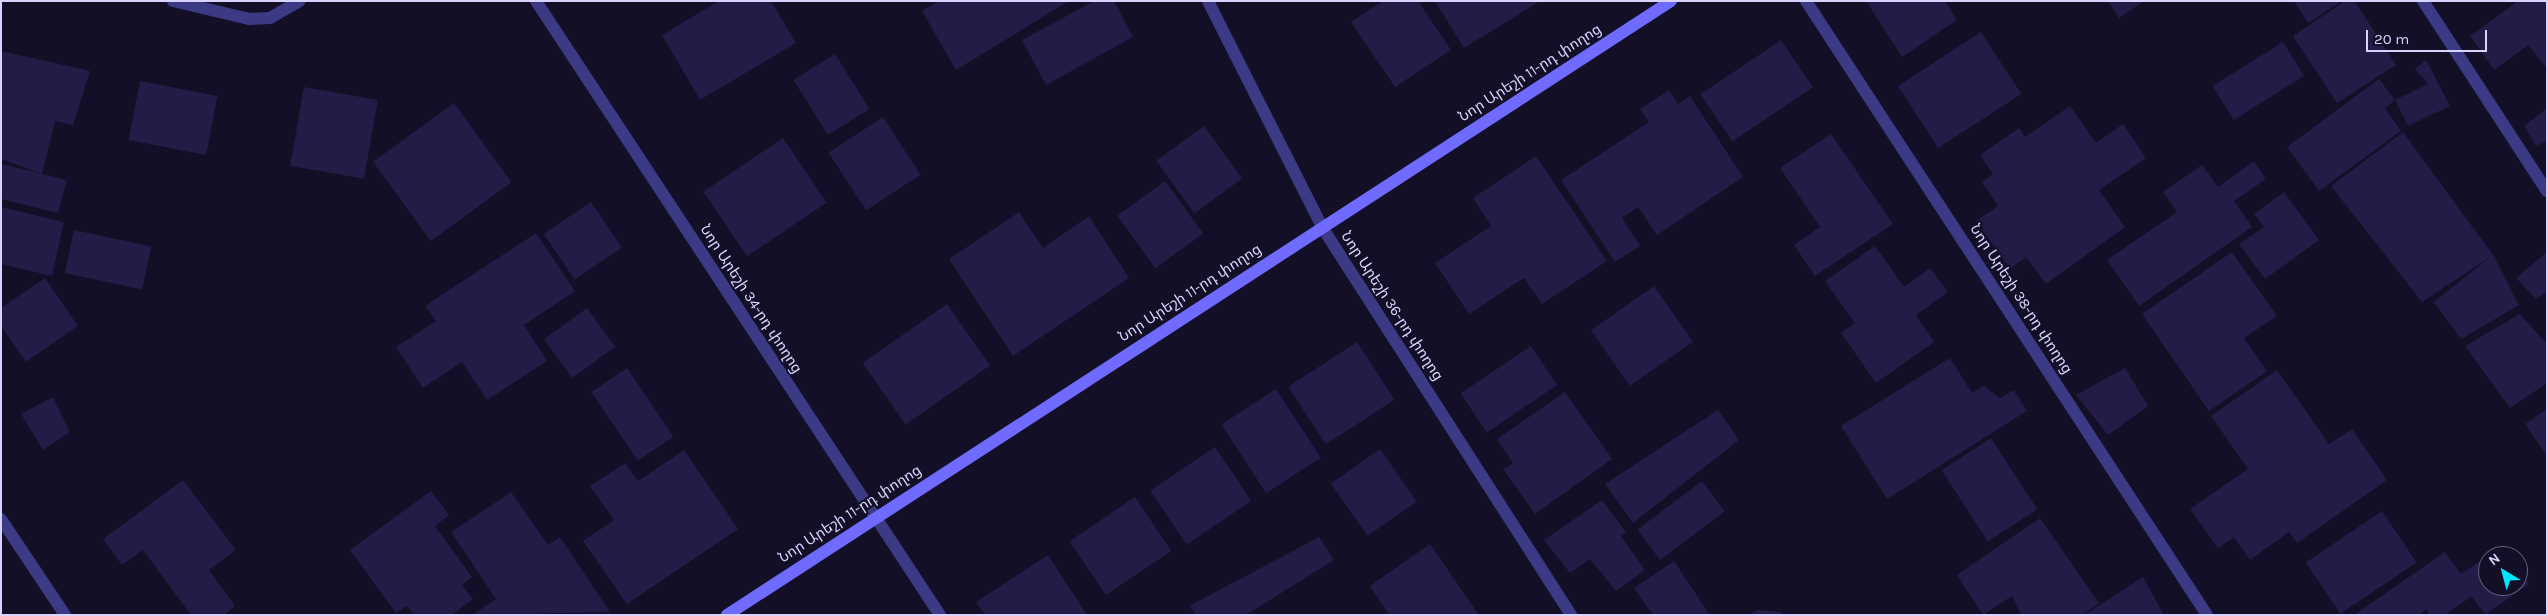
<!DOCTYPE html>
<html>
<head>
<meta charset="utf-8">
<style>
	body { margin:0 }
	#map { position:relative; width:2548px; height:616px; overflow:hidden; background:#130f26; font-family:Karla,"Noto Sans Armenian",sans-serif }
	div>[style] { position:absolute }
	.building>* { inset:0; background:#241b47; transform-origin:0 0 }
	.street>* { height:12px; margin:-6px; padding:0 6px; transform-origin:6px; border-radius:6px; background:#3d3a85 }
	.secondary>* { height:12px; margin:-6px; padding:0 6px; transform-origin:6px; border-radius:6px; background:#6f6bff }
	span { translate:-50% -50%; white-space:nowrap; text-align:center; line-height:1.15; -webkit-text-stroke:4px #130f26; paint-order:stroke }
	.street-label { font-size:15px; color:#d9d4ff }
	.frame { position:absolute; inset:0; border:2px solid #d9d4ff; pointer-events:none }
	.north { position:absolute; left:2478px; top:546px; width:50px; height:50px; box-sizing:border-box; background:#130f26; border:1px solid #625e7d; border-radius:50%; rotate:323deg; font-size:14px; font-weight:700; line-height:20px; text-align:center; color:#d9d4ff }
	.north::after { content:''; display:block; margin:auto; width:18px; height:22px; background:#00e5ff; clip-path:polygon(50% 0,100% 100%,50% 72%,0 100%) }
	.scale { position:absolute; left:2366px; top:30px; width:121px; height:22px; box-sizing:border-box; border:2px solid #d9d4ff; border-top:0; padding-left:6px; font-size:15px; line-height:18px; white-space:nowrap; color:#d9d4ff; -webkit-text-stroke:4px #130f26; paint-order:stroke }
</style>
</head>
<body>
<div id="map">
	<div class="building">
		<div style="clip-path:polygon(719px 1px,771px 1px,796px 43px,700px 100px,662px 35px)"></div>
		<div style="clip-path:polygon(939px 1px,1069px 1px,956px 70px,922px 11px)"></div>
		<div style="clip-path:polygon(1094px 1px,1114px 1px,1133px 37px,1046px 85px,1022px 40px)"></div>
		<div style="clip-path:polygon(1383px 1px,1418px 1px,1451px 50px,1395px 87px,1351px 22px)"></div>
		<div style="clip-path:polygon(1435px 1px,1540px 1px,1464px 48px)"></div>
		<div style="clip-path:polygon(1866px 1px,1945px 1px,1957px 20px,1902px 57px)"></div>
		<div style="clip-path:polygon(2108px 1px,2144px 1px,2119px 18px)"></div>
		<div style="clip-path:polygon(2294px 1px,2342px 1px,2308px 23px)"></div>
		<div style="clip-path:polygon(2345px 1px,2355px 1px,2396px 65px,2337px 103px,2293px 36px)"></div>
		<div style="clip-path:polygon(2518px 1px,2547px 1px,2547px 68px,2528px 45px,2494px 70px,2470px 36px)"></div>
		<div style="left:1981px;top:32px;width:74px;height:99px;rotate:57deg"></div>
		<div style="left:1781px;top:40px;width:57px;height:97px;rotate:56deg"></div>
		<div style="left:2283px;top:42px;width:40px;height:83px;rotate:58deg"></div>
		<div style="clip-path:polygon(1px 51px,90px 71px,73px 125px,55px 121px,42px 174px,67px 180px,58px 213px,1px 199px,1px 164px,40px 173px,1px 159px)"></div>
		<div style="left:835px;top:54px;width:65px;height:49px;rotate:58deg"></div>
		<div style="clip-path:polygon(2426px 60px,2450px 106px,2408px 126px,2395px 100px,2428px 84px,2415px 69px)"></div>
		<div style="clip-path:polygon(2379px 79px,2395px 100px,2385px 108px,2401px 131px,2319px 191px,2287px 147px)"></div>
		<div style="left:140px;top:81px;width:79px;height:60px;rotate:11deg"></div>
		<div style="left:304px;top:87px;width:75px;height:80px;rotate:10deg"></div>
		<div style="clip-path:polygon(1669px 90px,1678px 104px,1690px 96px,1743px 177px,1657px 235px,1638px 207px,1622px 218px,1640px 246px,1615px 262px,1561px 180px,1649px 122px,1640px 109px)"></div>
		<div style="left:454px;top:103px;width:98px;height:100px;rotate:54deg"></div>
		<div style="clip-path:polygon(2070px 106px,2096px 143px,2123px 124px,2146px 158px,2099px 190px,2125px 227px,2046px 284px,2026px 257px,2010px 269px,1976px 221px,1998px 206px,1982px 182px,1993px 174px,1980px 155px,2019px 128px,2025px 137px)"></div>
		<div style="clip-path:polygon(2547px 108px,2547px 141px,2536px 146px,2524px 126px)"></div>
		<div style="left:883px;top:117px;width:69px;height:65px;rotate:57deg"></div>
		<div style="left:1204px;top:126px;width:65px;height:59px;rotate:54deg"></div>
		<div style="clip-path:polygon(2403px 132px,2493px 255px,2519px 305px,2461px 339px,2434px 302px,2490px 257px,2422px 302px,2331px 186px)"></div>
		<div style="clip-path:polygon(1831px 134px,1893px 224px,1815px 276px,1794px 245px,1820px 227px,1780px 168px)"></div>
		<div style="left:783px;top:138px;width:78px;height:96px;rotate:56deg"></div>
		<div style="clip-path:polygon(1536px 156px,1607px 261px,1542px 304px,1524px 278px,1469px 314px,1435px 263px,1491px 226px,1473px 198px)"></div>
		<div style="clip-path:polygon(2254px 161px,2266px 179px,2234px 201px,2252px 227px,2139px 306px,2107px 260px,2177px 212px,2163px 192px,2202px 165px,2218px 187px)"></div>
		<div style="left:1165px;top:181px;width:65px;height:59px;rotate:54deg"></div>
		<div style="clip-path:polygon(2284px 192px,2319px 240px,2265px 279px,2239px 244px,2264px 227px,2254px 214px)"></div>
		<div style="left:591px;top:202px;width:55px;height:57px;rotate:56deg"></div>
		<div style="clip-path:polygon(1px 207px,64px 222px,52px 276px,1px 264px)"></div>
		<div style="clip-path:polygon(1019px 212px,1043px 248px,1089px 216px,1129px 278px,1013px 356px,949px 259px)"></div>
		<div style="left:74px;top:230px;width:79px;height:44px;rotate:12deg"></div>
		<div style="clip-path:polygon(536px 233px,575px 291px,524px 325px,547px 361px,487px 400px,462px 362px,423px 388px,396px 347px,436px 321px,425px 306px)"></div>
		<div style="clip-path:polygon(1875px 246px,1904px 287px,1930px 268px,1948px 292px,1916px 315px,1934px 342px,1876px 383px,1841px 333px,1855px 323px,1825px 281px)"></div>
		<div style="clip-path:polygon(2232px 252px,2277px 316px,2244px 338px,2267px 371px,2209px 411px,2142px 314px)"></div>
		<div style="clip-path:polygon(2547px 252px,2547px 292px,2536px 299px,2516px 278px)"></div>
		<div style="clip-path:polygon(45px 278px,78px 326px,26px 362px,1px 326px,1px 308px)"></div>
		<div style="left:1654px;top:286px;width:68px;height:77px;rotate:55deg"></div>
		<div style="left:947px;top:304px;width:75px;height:103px;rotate:55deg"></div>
		<div style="left:587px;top:308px;width:48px;height:53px;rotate:54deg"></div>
		<div style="clip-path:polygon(2520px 314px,2547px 344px,2547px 383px,2510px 408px,2465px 346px)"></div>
		<div style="left:1357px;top:342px;width:69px;height:82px;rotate:57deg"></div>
		<div style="left:1531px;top:346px;width:47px;height:85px;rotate:56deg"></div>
		<div style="clip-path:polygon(1950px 358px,1972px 393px,1984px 386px,2000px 398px,2014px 390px,2027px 411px,1887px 499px,1841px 426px)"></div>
		<div style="left:627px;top:368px;width:83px;height:43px;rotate:56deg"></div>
		<div style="clip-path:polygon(2125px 368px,2148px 406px,2108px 435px,2076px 395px)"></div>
		<div style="clip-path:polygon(2277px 370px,2329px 444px,2352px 429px,2387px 480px,2297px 543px,2289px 532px,2250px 560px,2234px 537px,2218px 548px,2190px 509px,2248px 469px,2211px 416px)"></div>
		<div style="left:1276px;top:389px;width:82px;height:65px;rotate:57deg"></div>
		<div style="clip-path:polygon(1565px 392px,1612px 459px,1535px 514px,1503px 469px,1513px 463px,1497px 439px)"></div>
		<div style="clip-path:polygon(53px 397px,70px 432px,43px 450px,21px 414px)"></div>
		<div style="clip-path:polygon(2547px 409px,2547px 456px,2525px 424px)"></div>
		<div style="clip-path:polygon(1718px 410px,1739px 440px,1633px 523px,1605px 484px)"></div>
		<div style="left:1991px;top:438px;width:85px;height:59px;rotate:57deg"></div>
		<div style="left:1215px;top:447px;width:65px;height:78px;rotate:56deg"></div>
		<div style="left:1380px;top:449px;width:64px;height:60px;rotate:55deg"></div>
		<div style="clip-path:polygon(684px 450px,738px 529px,627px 604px,583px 541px,614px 520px,590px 486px,625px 463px,638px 481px)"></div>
		<div style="clip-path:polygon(183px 480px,236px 550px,209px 570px,235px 606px,224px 615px,191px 615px,143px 550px,122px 565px,103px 539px)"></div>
		<div style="left:1702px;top:481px;width:38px;height:81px;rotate:53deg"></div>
		<div style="clip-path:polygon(431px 491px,449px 515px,435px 526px,472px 577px,462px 585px,473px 599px,452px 615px,414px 615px,407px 606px,396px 613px,350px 550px)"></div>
		<div style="clip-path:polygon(511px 492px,548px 545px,560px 537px,610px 612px,472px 615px,496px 599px,451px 532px)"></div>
		<div style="left:1135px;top:497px;width:65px;height:79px;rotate:56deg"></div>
		<div style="clip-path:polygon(1602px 500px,1626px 532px,1621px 536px,1645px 570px,1616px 591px,1590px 559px,1570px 573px,1544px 540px)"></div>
		<div style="left:2382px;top:511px;width:62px;height:92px;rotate:56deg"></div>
		<div style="clip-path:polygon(2040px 518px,2099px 603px,2082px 615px,2021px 615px,2012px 596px,1983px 615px,1957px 575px)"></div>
		<div style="clip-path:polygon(1319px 537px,1334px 560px,1246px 615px,1196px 615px,1189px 606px)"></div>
		<div style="clip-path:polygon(1430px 544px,1479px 615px,1389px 615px,1370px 586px)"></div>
		<div style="clip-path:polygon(2502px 546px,2509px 556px,2488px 556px,2488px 586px,2518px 586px,2518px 569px,2529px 584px,2485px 615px,2472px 596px,2445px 615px,2430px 615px,2426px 609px,2419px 615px,2354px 615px,2445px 552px,2461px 574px)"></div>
		<div style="clip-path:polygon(1048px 555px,1087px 615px,985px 615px,976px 602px)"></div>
		<div style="clip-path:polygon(1674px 561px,1710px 615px,1653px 615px,1634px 588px)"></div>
		<div style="clip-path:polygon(2143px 577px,2164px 615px,2084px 615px)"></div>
		<div style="clip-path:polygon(1758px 610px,1781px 612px,1783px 615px,1749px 615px)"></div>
	</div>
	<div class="street">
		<div style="left:173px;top:1px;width:78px;rotate:13.3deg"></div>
		<div style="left:249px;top:19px;width:21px;rotate:-3deg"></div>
		<div style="left:270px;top:18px;width:34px;rotate:-30deg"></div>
		<div style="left:536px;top:1px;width:735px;rotate:56.66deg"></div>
		<div style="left:1208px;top:1px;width:253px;rotate:63.2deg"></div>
		<div style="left:1322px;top:227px;width:461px;rotate:57.3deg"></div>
		<div style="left:1806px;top:1px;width:733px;rotate:56.85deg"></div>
		<div style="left:2423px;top:1px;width:227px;rotate:56.9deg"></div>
		<div style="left:1px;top:519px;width:115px;rotate:56.3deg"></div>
	</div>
	<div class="secondary">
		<div style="left:727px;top:615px;width:1126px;rotate:-33.04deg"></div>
	</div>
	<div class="street-label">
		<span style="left:1530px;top:73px;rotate:-33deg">Նոր Արեշի 11-րդ փողոց</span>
		<span style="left:1190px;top:293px;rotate:-33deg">Նոր Արեշի 11-րդ փողոց</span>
		<span style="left:751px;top:299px;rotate:57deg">Նոր Արեշի 34-րդ փողոց</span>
		<span style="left:2021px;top:299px;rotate:57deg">Նոր Արեշի 38-րդ փողոց</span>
		<span style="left:1392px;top:306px;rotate:57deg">Նոր Արեշի 36-րդ փողոց</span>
		<span style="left:850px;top:514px;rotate:-33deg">Նոր Արեշի 11-րդ փողոց</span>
	</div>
	<div class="frame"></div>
	<div class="north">N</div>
	<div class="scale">20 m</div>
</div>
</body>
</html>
